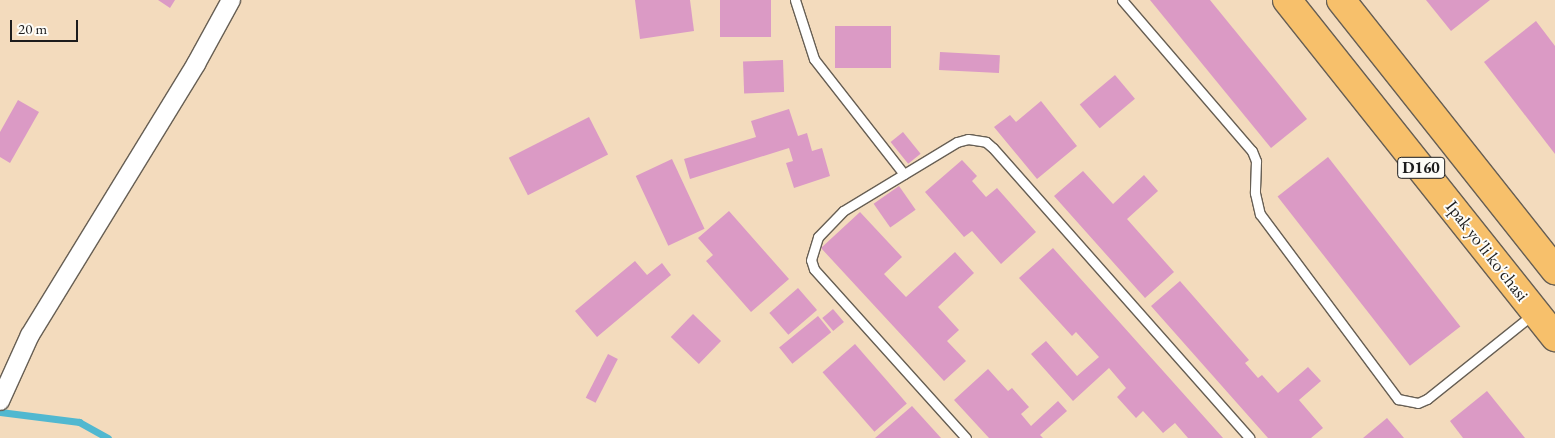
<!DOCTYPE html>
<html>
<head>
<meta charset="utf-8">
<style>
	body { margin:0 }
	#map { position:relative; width:1555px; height:438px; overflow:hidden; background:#f3dbbd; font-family:"EB Garamond",serif }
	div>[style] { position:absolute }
	.stream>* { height:7px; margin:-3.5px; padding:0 3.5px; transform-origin:3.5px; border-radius:3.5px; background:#51b8d0 }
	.building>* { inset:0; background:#db9ac5; transform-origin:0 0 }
	.roads { filter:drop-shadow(1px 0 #675f54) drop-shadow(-1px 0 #675f54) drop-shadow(0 1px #675f54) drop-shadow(0 -1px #675f54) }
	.service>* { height:9px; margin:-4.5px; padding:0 4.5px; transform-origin:4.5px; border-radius:4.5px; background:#fff }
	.minor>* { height:18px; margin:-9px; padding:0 9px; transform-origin:9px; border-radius:9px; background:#fff }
	.primary>* { height:28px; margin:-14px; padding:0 14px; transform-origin:14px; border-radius:14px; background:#f7c06b }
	span { translate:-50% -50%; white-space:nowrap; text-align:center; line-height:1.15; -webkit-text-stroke:4px #fdfcf7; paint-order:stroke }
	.shield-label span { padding:1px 4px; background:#fdfcf7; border:1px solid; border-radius:4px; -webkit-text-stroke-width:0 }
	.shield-label { font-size:16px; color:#1c1c1c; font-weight:700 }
	.street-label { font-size:18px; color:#1c1c1c }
	.scale { position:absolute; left:10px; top:20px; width:68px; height:22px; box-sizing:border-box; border:2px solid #1c1c1c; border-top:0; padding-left:6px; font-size:15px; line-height:18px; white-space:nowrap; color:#1c1c1c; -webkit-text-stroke:4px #fdfcf7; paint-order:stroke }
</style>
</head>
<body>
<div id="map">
	<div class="stream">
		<div style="left:0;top:412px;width:80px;rotate:7.2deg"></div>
		<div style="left:79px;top:422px;width:33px;rotate:29deg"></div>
	</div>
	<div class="building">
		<div style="clip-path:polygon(158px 0,175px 0,170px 8px)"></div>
		<div style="clip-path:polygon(635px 0,690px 0,694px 31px,640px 39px)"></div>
		<div style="left:720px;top:0;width:51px;height:37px"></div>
		<div style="clip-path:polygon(1150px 0,1210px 0,1307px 119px,1271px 148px)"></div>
		<div style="clip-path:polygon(1426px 0,1490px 0,1451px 31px)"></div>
		<div style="clip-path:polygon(1536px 21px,1555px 46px,1555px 154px,1484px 62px)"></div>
		<div style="left:835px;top:26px;width:56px;height:42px"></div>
		<div style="left:940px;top:52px;width:60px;height:18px;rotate:3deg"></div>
		<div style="left:783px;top:60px;width:32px;height:40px;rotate:88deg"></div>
		<div style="left:1115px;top:75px;width:31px;height:46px;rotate:50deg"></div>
		<div style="clip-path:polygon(18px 100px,39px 112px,10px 163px,0 157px,0 132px)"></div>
		<div style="clip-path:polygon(1041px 101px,1077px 146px,1037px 179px,994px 127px,1010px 115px,1016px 122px)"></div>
		<div style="clip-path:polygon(789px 109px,798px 136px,807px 133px,812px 151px,822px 148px,830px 176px,794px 188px,786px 163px,793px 161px,789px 148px,690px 179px,684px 159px,756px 137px,751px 121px)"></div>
		<div style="left:589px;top:117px;width:42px;height:90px;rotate:63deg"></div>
		<div style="left:903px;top:132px;width:28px;height:16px;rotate:51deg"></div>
		<div style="left:1328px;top:157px;width:215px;height:64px;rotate:52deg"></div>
		<div style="left:672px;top:159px;width:77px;height:40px;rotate:65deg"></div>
		<div style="clip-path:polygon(962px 160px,977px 176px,972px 181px,986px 197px,997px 188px,1036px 232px,1001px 264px,972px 231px,964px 237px,925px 192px)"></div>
		<div style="clip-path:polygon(1083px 171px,1113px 204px,1144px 175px,1158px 191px,1127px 219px,1174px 272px,1145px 298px,1054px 196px)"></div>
		<div style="left:899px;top:186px;width:29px;height:31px;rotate:55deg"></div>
		<div style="clip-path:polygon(729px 211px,789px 279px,751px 312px,706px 261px,713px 255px,698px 238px)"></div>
		<div style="clip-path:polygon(860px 212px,902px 257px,884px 274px,906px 297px,955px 252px,974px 273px,938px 307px,959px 330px,947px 341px,966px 361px,944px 381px,821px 248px)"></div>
		<div style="clip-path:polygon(1053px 248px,1105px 306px,1223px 438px,1188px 438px,1175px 423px,1163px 433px,1143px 411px,1136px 418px,1117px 397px,1126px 388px,1109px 368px,1073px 401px,1031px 354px,1046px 341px,1077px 376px,1099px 357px,1076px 332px,1072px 336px,1019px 278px)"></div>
		<div style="clip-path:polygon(635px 261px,647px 275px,662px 263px,671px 275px,597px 337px,575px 311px)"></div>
		<div style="clip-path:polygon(1180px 281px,1249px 360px,1245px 363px,1258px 378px,1262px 375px,1278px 393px,1308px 367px,1321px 381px,1299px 400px,1323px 428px,1311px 438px,1268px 438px,1151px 306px)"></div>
		<div style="left:798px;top:288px;width:29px;height:38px;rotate:49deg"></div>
		<div style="left:833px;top:309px;width:17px;height:14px;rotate:50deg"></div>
		<div style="left:693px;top:314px;width:39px;height:32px;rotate:44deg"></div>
		<div style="left:818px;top:316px;width:21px;height:50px;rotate:51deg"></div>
		<div style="left:855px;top:344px;width:79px;height:43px;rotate:49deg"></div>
		<div style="left:608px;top:354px;width:11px;height:49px;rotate:27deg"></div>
		<div style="clip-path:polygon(988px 369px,1008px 391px,1012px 388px,1029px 407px,1021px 414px,1031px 426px,1058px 401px,1067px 411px,1040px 435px,1043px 438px,989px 438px,954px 400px)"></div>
		<div style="clip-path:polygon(1487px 391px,1525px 438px,1463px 438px,1450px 421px)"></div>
		<div style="clip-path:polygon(912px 406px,941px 438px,875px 438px)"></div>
		<div style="clip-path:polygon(1387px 418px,1404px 438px,1363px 438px)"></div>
	</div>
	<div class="roads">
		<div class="service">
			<div style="left:795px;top:0;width:62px;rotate:72.1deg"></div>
			<div style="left:814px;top:59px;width:146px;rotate:52deg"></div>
			<div style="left:1122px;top:0;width:199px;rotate:49.3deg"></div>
			<div style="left:1252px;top:151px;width:11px;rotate:68deg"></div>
			<div style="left:1256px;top:161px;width:32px;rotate:92deg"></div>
			<div style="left:1255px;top:193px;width:22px;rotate:77deg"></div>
			<div style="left:1260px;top:214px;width:231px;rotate:53.3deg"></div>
			<div style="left:1398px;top:399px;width:20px;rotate:11deg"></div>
			<div style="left:1418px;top:403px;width:10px;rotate:-24deg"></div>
			<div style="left:1427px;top:399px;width:136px;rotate:-38.7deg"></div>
			<div style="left:966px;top:438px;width:227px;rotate:-132deg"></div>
			<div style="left:814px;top:269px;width:9px;rotate:-108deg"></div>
			<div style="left:811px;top:260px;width:24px;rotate:-73deg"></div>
			<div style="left:818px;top:237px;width:36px;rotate:-46deg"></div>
			<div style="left:843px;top:211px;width:133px;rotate:-31.2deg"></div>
			<div style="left:957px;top:142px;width:11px;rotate:-15deg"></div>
			<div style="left:968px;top:139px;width:18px;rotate:9deg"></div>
			<div style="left:986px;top:142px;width:9px;rotate:41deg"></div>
			<div style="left:993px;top:148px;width:387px;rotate:48.5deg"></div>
		</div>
		<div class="minor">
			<div style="left:0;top:401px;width:72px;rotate:-65.6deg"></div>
			<div style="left:30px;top:335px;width:318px;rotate:-58.5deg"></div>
			<div style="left:196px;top:64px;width:73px;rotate:-61.3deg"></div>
		</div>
		<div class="primary">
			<div style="left:1287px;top:0;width:431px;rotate:51.5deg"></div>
			<div style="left:1341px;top:0;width:345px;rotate:51.6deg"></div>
		</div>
	</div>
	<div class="shield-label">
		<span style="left:1421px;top:168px">D160</span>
	</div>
	<div class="street-label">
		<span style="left:1487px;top:251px;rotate:52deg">Ipak yo'li ko'chasi</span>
	</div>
	<div class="scale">20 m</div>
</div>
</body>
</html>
